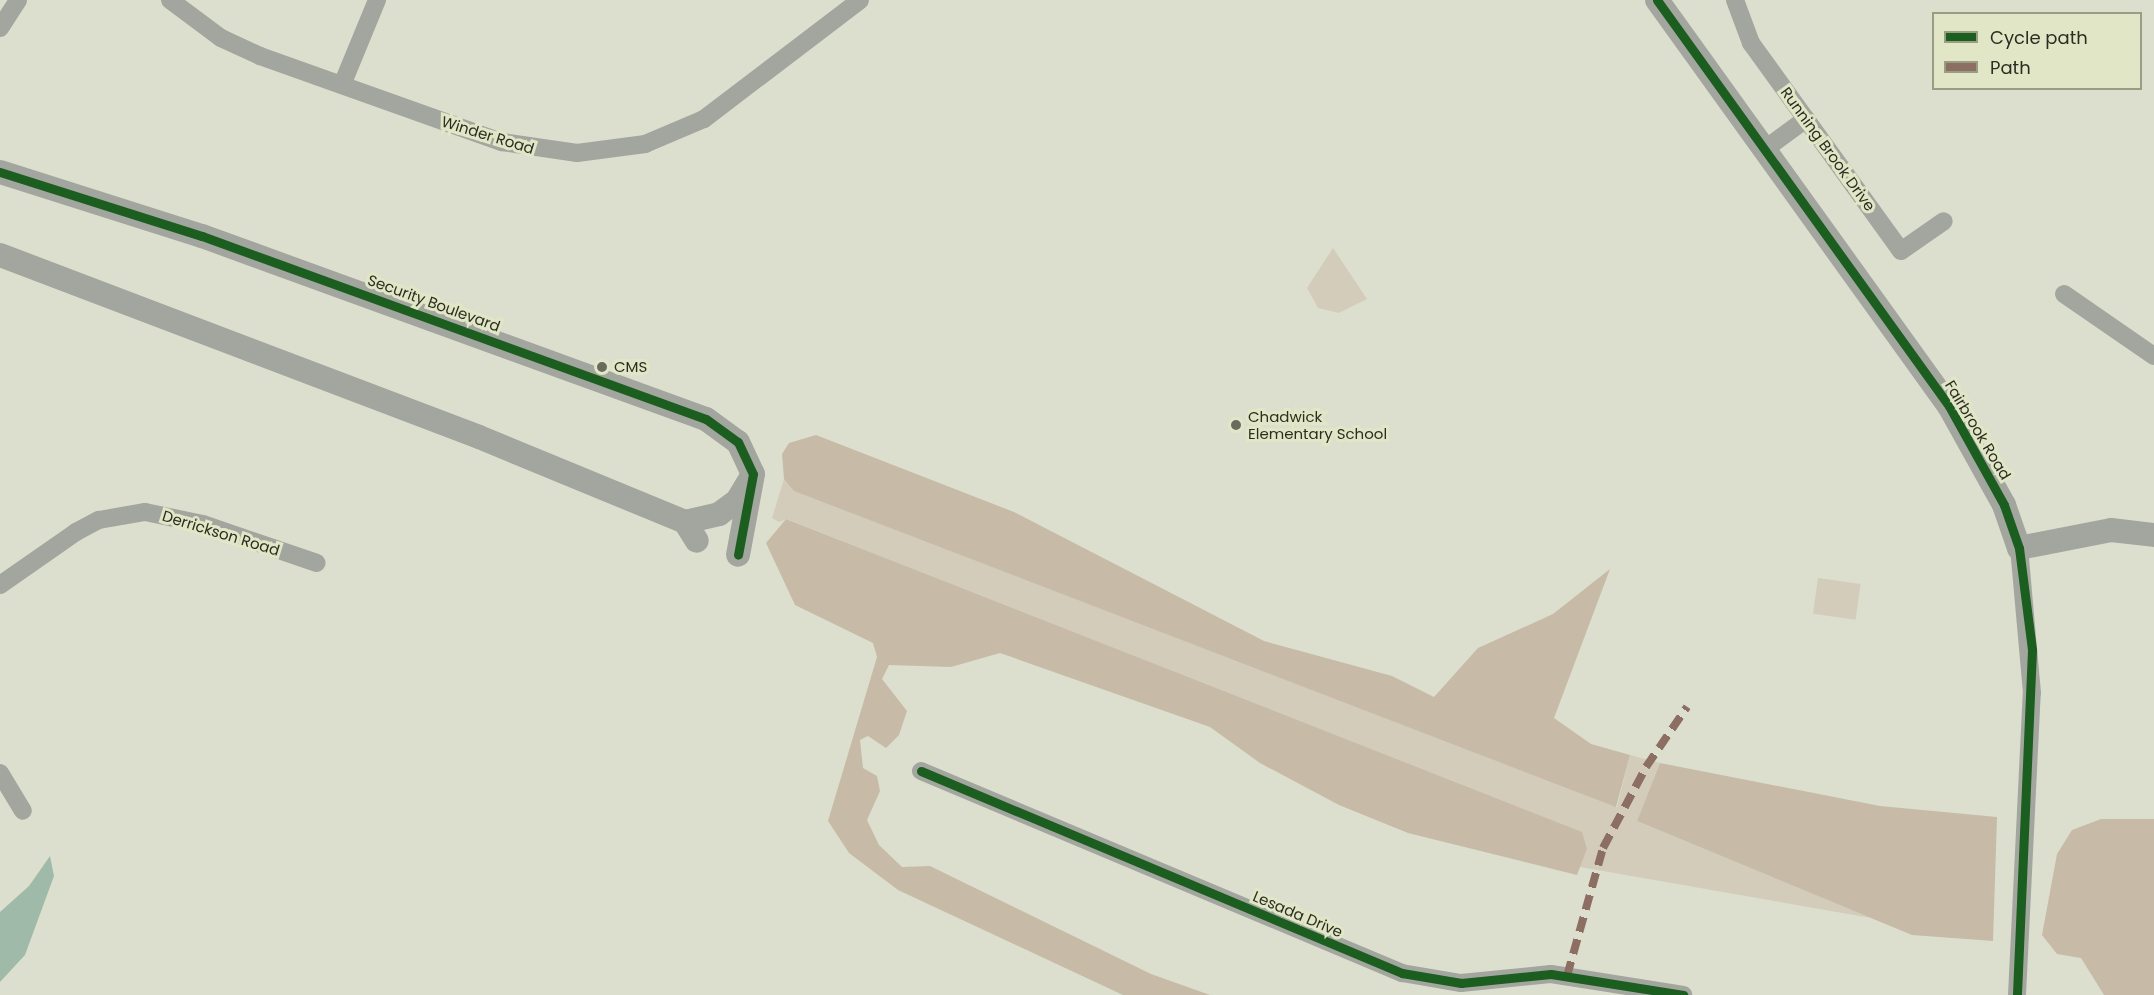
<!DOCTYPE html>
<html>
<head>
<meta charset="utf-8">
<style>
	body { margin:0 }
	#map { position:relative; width:2154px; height:995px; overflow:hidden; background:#dcdfce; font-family:Poppins,sans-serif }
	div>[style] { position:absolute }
	.green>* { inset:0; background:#d4ccbb; transform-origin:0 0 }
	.forest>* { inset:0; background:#c7baa6 }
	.water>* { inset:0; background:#a0baaa }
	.minor>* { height:18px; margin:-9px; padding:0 9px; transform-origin:9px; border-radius:9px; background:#a3a69e }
	.tertiary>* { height:24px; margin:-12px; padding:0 12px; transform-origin:12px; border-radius:12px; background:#a3a69e }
	.quiet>* { height:8px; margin-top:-4px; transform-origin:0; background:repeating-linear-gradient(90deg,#8d6e63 0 15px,transparent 0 23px) }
	.cycleway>* { height:9px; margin:-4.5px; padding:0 4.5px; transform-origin:4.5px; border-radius:4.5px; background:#1b5e20 }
	.dots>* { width:16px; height:16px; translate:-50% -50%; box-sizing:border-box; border:3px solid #e1e7c6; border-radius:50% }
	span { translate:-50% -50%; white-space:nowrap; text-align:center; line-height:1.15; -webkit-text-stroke:6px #e1e7c6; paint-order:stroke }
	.street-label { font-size:15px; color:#2b2d21 }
	.poi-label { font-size:15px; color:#2b2d21 }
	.left { translate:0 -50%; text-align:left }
	.legend { position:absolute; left:1932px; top:12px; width:210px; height:78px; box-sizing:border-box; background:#e1e7c6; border:2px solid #989d84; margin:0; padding:8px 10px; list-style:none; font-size:18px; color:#2b2d21 }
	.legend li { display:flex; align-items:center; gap:12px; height:30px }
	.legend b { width:30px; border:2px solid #989d84 }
</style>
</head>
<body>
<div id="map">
	<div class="green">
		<div style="clip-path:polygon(1333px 248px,1367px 299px,1339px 313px,1318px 308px,1307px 288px)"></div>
		<div style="clip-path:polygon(784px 479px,795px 491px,1617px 807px,1630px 755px,1660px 763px,1637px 821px,1871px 918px,1580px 867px,1587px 849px,892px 561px,787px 519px,779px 522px,772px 518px)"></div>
		<div style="left:1818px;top:578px;width:43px;height:36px;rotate:8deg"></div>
	</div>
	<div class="forest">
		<div style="clip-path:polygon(816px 435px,1014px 512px,1264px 641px,1392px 676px,1434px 697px,1478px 648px,1553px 614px,1610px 569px,1554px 718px,1591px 744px,1630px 755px,1616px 807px,794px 491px,784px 479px,782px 454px,789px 443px)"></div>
		<div style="clip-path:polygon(786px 519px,1582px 832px,1587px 849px,1577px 875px,1408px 833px,1339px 805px,1260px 763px,1210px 727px,1000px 653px,951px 667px,889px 665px,882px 679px,907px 711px,899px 735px,886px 748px,868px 736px,860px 740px,863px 768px,877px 776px,880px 791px,867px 820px,879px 845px,902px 867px,930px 866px,1151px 974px,1210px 995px,1123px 995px,898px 890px,849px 853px,828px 821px,877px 657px,873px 643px,795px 605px,766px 543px)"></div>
		<div style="clip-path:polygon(1660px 763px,1880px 806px,1997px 817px,1993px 941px,1912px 935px,1637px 821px)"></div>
		<div style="clip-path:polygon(2101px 819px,2154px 819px,2154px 995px,2104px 995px,2081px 958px,2057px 954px,2042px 935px,2057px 854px,2072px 830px)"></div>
	</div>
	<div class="water">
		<div style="clip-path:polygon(50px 856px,54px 876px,25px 955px,0 982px,0 912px,29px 886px)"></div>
	</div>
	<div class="minor">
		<div style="left:170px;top:0;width:64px;rotate:36.7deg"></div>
		<div style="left:221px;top:38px;width:43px;rotate:24.8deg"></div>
		<div style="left:260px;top:56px;width:257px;rotate:19.6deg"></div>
		<div style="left:502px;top:142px;width:76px;rotate:8.3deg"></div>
		<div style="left:577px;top:153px;width:69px;rotate:-7.5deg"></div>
		<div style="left:645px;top:144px;width:64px;rotate:-23deg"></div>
		<div style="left:704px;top:119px;width:196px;rotate:-37.3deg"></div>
		<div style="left:1735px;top:0;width:46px;rotate:69.6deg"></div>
		<div style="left:1751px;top:43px;width:256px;rotate:54.2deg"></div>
		<div style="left:1901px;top:251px;width:52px;rotate:-34.9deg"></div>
		<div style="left:0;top:28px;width:33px;rotate:-57deg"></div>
		<div style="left:342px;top:85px;width:92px;rotate:-67.6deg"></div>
		<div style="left:1765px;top:149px;width:51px;rotate:-36.2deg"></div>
		<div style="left:2064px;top:294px;width:109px;rotate:34.6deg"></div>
		<div style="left:0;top:585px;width:93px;rotate:-34.9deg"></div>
		<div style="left:76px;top:532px;width:26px;rotate:-28deg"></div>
		<div style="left:99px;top:520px;width:47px;rotate:-9.9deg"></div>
		<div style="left:145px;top:512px;width:59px;rotate:11.7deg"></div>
		<div style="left:203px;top:524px;width:120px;rotate:18.9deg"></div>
		<div style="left:921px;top:771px;width:522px;rotate:22.78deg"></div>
		<div style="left:1402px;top:973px;width:60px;rotate:9.6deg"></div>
		<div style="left:1461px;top:983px;width:90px;rotate:-5.7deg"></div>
		<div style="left:1551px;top:974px;width:134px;rotate:9deg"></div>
		<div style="left:0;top:773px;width:44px;rotate:58.8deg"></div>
		<div style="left:2017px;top:995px;width:302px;rotate:-87.2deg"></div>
		<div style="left:2032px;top:693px;width:146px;rotate:-95.1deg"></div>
	</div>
	<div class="tertiary">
		<div style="left:1657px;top:0;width:500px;rotate:54.28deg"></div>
		<div style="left:1949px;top:406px;width:113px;rotate:60.9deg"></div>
		<div style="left:2004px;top:505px;width:46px;rotate:70.8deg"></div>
		<div style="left:2019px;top:548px;width:94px;rotate:-11.1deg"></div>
		<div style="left:2111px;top:530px;width:43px;rotate:6.6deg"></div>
		<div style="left:0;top:172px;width:212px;rotate:17.6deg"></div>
		<div style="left:202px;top:236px;width:536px;rotate:19.96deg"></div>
		<div style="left:706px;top:419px;width:39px;rotate:36deg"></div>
		<div style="left:738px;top:442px;width:35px;rotate:65deg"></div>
		<div style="left:753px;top:474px;width:82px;rotate:100.5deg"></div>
		<div style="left:0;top:255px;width:512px;rotate:20.8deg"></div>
		<div style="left:479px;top:437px;width:223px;rotate:22.4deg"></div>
		<div style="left:685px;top:522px;width:22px;rotate:58deg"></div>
		<div style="left:685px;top:522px;width:35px;rotate:-13deg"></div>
		<div style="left:719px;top:514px;width:22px;rotate:-36deg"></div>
		<div style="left:737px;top:501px;width:29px;rotate:-59deg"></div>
	</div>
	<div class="quiet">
		<div style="left:1567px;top:976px;width:133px;rotate:-74.3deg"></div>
		<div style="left:1603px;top:848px;width:92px;rotate:-62deg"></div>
		<div style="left:1646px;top:767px;width:73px;rotate:-55.7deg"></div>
	</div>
	<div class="cycleway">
		<div style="left:1657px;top:0;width:500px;rotate:54.28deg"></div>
		<div style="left:1949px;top:406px;width:113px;rotate:60.9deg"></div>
		<div style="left:2004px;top:505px;width:46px;rotate:70.8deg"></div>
		<div style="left:2019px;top:548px;width:103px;rotate:82.7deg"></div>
		<div style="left:2032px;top:650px;width:345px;rotate:92.5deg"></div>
		<div style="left:0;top:172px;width:212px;rotate:17.6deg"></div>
		<div style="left:202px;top:236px;width:536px;rotate:19.96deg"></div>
		<div style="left:706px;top:419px;width:39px;rotate:36deg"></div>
		<div style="left:738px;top:442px;width:35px;rotate:65deg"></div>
		<div style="left:753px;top:474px;width:82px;rotate:100.5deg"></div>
		<div style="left:921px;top:771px;width:522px;rotate:22.78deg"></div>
		<div style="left:1402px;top:973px;width:60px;rotate:9.6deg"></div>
		<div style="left:1461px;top:983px;width:90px;rotate:-5.7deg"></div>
		<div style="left:1551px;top:974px;width:134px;rotate:9deg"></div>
	</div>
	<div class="dots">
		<div style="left:602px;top:367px;background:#696b5e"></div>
		<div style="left:1236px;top:425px;background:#696b5e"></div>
	</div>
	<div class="street-label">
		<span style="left:488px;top:135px;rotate:17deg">Winder Road</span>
		<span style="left:1828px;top:149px;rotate:54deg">Running Brook Drive</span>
		<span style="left:434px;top:303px;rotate:20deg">Security Boulevard</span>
		<span style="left:1978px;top:430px;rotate:59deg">Fairbrook Road</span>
		<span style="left:221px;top:533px;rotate:17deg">Derrickson Road</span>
		<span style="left:1298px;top:914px;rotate:23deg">Lesada Drive</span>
	</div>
	<div class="poi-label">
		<span class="left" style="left:614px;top:367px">CMS</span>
		<span class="left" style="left:1248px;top:425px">Chadwick<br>Elementary School</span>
	</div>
	<ul class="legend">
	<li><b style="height:8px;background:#1b5e20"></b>Cycle path</li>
	<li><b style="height:8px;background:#8d6e63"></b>Path</li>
	</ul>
</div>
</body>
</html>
